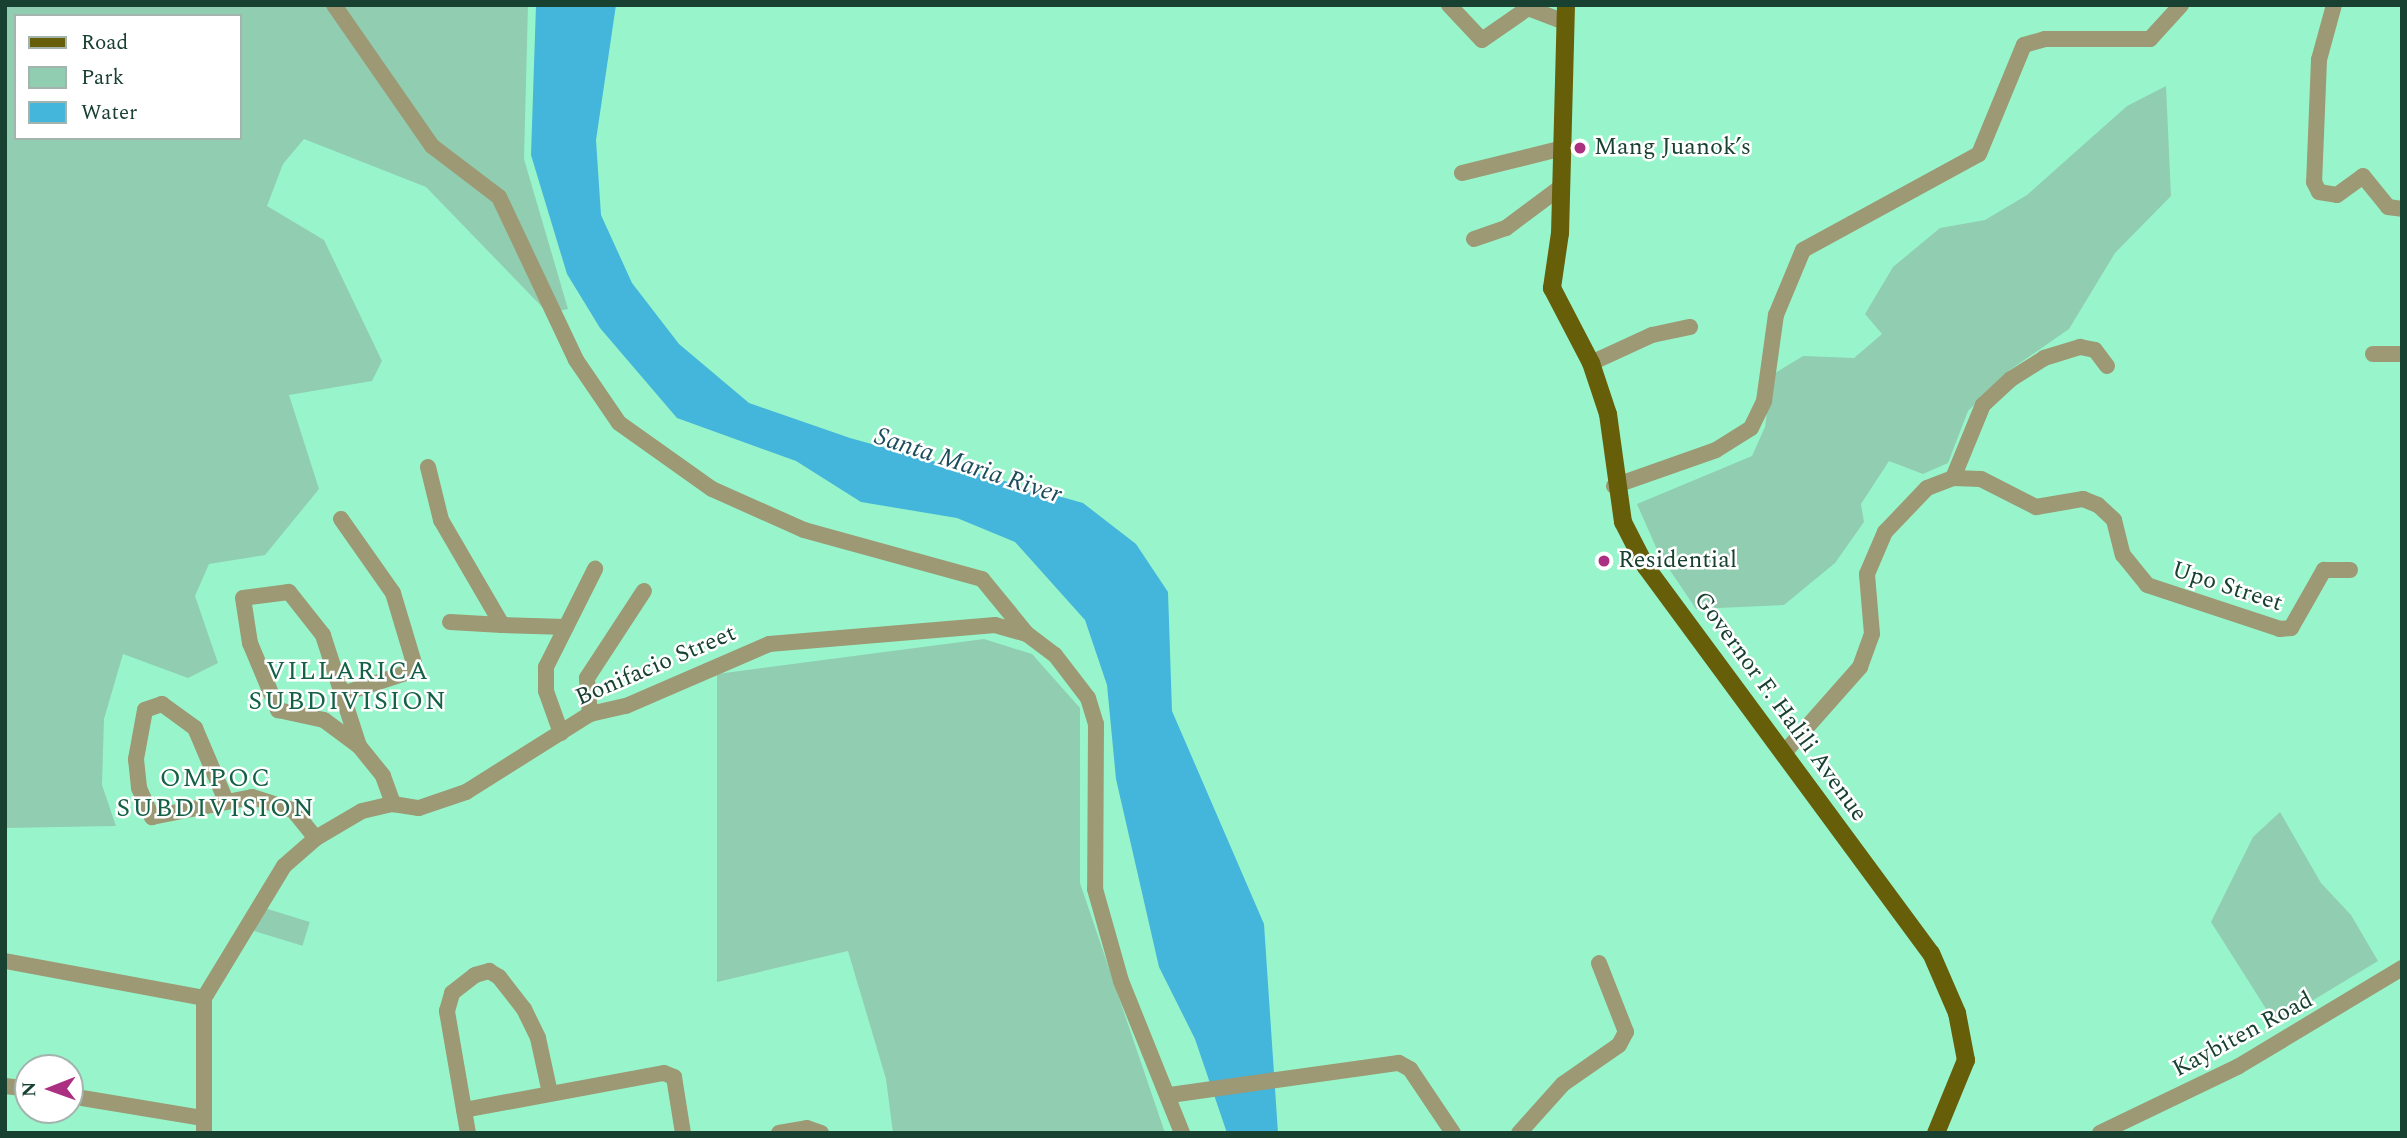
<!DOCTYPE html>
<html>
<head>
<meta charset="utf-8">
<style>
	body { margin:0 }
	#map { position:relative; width:2407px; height:1138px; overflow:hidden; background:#98f5cb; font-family:Spectral,serif }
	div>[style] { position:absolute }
	.green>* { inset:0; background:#91cdb1; transform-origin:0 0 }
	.water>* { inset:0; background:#44b5db }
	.minor>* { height:16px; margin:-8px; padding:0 8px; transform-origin:8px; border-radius:8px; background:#9c9974 }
	.major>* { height:18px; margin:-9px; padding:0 9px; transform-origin:9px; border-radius:9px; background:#665e09 }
	.dots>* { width:19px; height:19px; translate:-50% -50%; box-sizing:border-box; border:4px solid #fff; border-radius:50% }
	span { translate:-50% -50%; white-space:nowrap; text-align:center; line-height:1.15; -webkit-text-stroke:5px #fff; paint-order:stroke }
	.poi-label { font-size:24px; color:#194131 }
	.left { translate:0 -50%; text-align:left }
	.street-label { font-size:24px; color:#194131 }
	.water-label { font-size:26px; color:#1d4d5d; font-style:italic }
	.neighbourhood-label { font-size:26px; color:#146146; letter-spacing:2px }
	.frame { position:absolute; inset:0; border:7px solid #194131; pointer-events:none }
	.legend { position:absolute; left:14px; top:14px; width:228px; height:126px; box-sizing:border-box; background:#fff; border:2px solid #a3b3ad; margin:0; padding:9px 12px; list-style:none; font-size:21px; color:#194131 }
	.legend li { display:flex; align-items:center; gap:14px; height:35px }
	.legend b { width:35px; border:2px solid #a3b3ad }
	.north { position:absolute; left:14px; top:1054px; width:70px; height:70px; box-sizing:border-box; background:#fff; border:2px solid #a3b3ad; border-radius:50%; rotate:269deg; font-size:19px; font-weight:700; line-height:28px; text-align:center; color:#194131 }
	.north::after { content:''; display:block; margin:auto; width:24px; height:32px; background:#ab3082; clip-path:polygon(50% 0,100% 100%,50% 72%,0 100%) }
</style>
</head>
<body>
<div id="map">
	<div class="green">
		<div style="clip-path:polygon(evenodd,5px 5px,528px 5px,524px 159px,568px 309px,548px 313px,426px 187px,304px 139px,283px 164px,267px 206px,324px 240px,382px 361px,372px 381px,289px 395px,319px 489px,265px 555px,209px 564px,195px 596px,218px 663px,188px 678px,123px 654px,104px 719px,102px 785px,116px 826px,5px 828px,5px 5px,16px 16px,240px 16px,240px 138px,16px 138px,16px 16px)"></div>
		<div style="clip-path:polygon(2166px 86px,2171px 196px,2115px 253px,2069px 329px,2007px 372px,1968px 411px,1948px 463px,1923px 474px,1889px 461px,1861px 504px,1864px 522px,1835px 563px,1784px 605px,1696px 609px,1659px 554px,1637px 504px,1752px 456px,1765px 427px,1772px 375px,1803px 356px,1854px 358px,1882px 334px,1865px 314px,1893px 267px,1940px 228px,1985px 220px,2027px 195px,2127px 106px)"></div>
		<div style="clip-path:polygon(984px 639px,1032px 654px,1080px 708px,1080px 883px,1165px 1133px,893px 1133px,886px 1079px,848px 951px,717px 982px,717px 674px)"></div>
		<div style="clip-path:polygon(2280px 812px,2321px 883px,2351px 915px,2378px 961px,2275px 1023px,2211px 922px,2253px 837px)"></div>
		<div style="left:261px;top:907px;width:51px;height:25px;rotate:17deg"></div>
	</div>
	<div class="water">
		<div style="clip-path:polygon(536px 5px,616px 5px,596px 140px,601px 215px,632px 283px,679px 344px,749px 403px,850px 438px,1083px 503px,1136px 544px,1168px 592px,1172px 711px,1264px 924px,1278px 1133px,1227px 1133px,1195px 1039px,1159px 967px,1116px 779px,1107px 685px,1085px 620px,1015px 542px,957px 518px,861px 502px,796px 461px,677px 418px,600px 328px,567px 274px,531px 155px)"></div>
	</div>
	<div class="minor">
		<div style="left:334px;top:5px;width:172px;rotate:55.2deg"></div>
		<div style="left:432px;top:146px;width:84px;rotate:37.3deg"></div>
		<div style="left:499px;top:197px;width:180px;rotate:64.7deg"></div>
		<div style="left:576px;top:360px;width:76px;rotate:55.7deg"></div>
		<div style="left:619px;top:423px;width:114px;rotate:35.4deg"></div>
		<div style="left:712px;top:489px;width:101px;rotate:24deg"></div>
		<div style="left:804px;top:530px;width:185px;rotate:15.4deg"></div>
		<div style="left:982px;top:579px;width:71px;rotate:50.7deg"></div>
		<div style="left:1449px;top:5px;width:48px;rotate:46.7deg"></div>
		<div style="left:1482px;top:40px;width:56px;rotate:-34.8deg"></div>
		<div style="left:1528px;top:8px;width:40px;rotate:21deg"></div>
		<div style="left:2334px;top:5px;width:57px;rotate:105.3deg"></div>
		<div style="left:2319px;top:60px;width:122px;rotate:92.3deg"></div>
		<div style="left:2314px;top:182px;width:11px;rotate:63deg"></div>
		<div style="left:2319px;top:192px;width:18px;rotate:9deg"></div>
		<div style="left:2337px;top:195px;width:32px;rotate:-36deg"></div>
		<div style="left:2363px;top:176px;width:40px;rotate:51deg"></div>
		<div style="left:2388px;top:207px;width:14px;rotate:8deg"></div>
		<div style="left:1462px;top:173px;width:104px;rotate:-13.9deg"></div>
		<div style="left:1474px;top:239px;width:34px;rotate:-19deg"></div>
		<div style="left:1506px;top:228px;width:69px;rotate:-36.7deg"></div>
		<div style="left:2373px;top:354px;width:29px"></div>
		<div style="left:1591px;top:363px;width:67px;rotate:-24.7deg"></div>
		<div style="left:1652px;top:335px;width:39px;rotate:-12deg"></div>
		<div style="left:428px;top:467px;width:55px;rotate:76.2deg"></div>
		<div style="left:441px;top:520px;width:121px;rotate:59.8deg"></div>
		<div style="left:502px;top:625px;width:64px;rotate:1.8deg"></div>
		<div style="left:1953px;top:478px;width:79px;rotate:-67.7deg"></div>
		<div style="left:1983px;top:405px;width:38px;rotate:-43deg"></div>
		<div style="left:2011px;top:379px;width:39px;rotate:-32deg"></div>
		<div style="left:2044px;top:358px;width:38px;rotate:-17deg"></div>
		<div style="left:2080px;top:347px;width:15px;rotate:11deg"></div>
		<div style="left:2095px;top:350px;width:20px;rotate:53deg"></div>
		<div style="left:1614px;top:486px;width:108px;rotate:-19.4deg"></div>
		<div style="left:1716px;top:450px;width:41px;rotate:-32.2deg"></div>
		<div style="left:1751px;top:428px;width:30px;rotate:-64deg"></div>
		<div style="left:1764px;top:401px;width:87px;rotate:-82.1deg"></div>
		<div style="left:1776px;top:315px;width:70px;rotate:-67.4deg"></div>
		<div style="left:1803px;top:250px;width:200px;rotate:-28.6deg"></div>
		<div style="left:1979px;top:154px;width:118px;rotate:-67.6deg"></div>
		<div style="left:2024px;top:45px;width:22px;rotate:-16deg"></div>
		<div style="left:2045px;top:39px;width:105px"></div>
		<div style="left:2150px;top:39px;width:46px;rotate:-47.6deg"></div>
		<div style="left:341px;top:519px;width:90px;rotate:54.9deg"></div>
		<div style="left:393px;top:593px;width:73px;rotate:73.3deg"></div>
		<div style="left:414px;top:663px;width:13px;rotate:129deg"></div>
		<div style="left:406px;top:673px;width:64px;rotate:161.8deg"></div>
		<div style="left:450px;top:622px;width:52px;rotate:3.3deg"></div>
		<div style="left:590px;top:714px;width:36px;rotate:-95deg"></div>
		<div style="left:587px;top:678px;width:104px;rotate:-56.8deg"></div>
		<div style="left:561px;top:733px;width:45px;rotate:-109.7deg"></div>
		<div style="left:546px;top:691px;width:24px;rotate:-90deg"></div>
		<div style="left:546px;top:667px;width:110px;rotate:-63.4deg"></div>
		<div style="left:359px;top:746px;width:117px;rotate:-108deg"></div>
		<div style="left:323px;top:635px;width:55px;rotate:-128.3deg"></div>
		<div style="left:289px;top:592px;width:46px;rotate:172.6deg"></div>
		<div style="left:243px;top:598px;width:46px;rotate:81.2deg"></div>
		<div style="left:250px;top:643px;width:73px;rotate:67.3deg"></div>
		<div style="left:278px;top:710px;width:47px;rotate:12.3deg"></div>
		<div style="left:324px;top:720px;width:44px;rotate:36.6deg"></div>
		<div style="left:359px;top:746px;width:38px;rotate:51deg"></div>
		<div style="left:383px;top:776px;width:30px;rotate:70deg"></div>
		<div style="left:1784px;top:753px;width:115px;rotate:-48.5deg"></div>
		<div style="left:1860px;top:667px;width:35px;rotate:-70deg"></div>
		<div style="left:1872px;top:634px;width:60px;rotate:-94.8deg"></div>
		<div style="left:1867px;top:574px;width:46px;rotate:-66.8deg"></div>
		<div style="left:1885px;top:532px;width:61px;rotate:-46.3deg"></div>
		<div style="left:1927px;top:488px;width:28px;rotate:-21deg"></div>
		<div style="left:1953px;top:478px;width:28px;rotate:2deg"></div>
		<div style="left:1981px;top:479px;width:62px;rotate:27deg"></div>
		<div style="left:2036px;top:507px;width:48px;rotate:-9.7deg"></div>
		<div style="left:2083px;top:499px;width:16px;rotate:22deg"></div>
		<div style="left:2098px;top:505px;width:22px;rotate:43deg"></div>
		<div style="left:2114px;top:520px;width:36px;rotate:76deg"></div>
		<div style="left:2123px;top:555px;width:38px;rotate:51deg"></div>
		<div style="left:2147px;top:585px;width:140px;rotate:18.3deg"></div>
		<div style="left:2280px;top:629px;width:11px;rotate:-5deg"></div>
		<div style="left:2291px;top:628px;width:67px;rotate:-60.4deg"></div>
		<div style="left:2324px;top:570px;width:26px"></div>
		<div style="left:226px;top:801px;width:79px;rotate:-113deg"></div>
		<div style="left:195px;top:728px;width:41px;rotate:-144deg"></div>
		<div style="left:162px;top:704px;width:18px;rotate:161deg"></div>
		<div style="left:145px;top:710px;width:50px;rotate:100.4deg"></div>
		<div style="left:136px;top:759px;width:29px;rotate:84deg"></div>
		<div style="left:139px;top:788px;width:32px;rotate:66deg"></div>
		<div style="left:152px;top:817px;width:102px;rotate:-11.3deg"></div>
		<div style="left:252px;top:797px;width:43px;rotate:17.6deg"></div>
		<div style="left:293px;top:810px;width:36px;rotate:51deg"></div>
		<div style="left:5px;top:961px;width:202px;rotate:10.5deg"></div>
		<div style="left:5px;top:1086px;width:23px;rotate:7deg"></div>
		<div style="left:1170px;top:1095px;width:231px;rotate:-8deg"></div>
		<div style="left:1399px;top:1063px;width:13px;rotate:29deg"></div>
		<div style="left:1410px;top:1069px;width:77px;rotate:56.1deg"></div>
		<div style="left:70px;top:1096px;width:135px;rotate:9.4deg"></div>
		<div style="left:464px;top:1110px;width:203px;rotate:-10.5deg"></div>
		<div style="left:664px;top:1073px;width:11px;rotate:22deg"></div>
		<div style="left:674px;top:1077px;width:57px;rotate:80.9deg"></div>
		<div style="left:204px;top:1133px;width:135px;rotate:-90deg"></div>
		<div style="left:204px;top:998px;width:154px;rotate:-58.8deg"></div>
		<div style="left:284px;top:866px;width:43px;rotate:-41.2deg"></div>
		<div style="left:316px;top:838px;width:53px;rotate:-30.4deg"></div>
		<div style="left:362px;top:811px;width:32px;rotate:-13deg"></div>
		<div style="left:393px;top:804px;width:26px;rotate:9deg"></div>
		<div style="left:419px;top:808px;width:50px;rotate:-18.8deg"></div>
		<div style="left:466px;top:792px;width:146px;rotate:-32.2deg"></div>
		<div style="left:590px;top:714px;width:37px;rotate:-13deg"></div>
		<div style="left:626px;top:706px;width:156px;rotate:-23.4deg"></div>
		<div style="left:769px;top:644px;width:227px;rotate:-4.8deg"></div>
		<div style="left:995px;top:625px;width:33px;rotate:16deg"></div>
		<div style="left:1027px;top:634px;width:35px;rotate:37deg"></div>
		<div style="left:1055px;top:655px;width:54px;rotate:52.5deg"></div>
		<div style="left:1088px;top:698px;width:27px;rotate:73deg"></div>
		<div style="left:1096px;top:724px;width:165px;rotate:90.3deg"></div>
		<div style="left:1095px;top:889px;width:96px;rotate:74.2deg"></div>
		<div style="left:1121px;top:981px;width:164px;rotate:68.1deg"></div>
		<div style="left:468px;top:1133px;width:124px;rotate:-99.8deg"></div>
		<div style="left:447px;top:1011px;width:19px;rotate:-74deg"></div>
		<div style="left:452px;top:993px;width:29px;rotate:-38deg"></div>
		<div style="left:475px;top:975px;width:15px;rotate:-16deg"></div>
		<div style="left:489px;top:971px;width:12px;rotate:31deg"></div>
		<div style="left:499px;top:977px;width:41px;rotate:52deg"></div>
		<div style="left:524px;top:1009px;width:32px;rotate:64deg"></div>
		<div style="left:538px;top:1038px;width:56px;rotate:77.7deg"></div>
		<div style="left:779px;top:1133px;width:28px;rotate:-10deg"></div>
		<div style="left:807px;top:1128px;width:15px;rotate:20deg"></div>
		<div style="left:1519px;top:1133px;width:66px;rotate:-48.1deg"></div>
		<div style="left:1563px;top:1084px;width:68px;rotate:-34.9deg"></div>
		<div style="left:1619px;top:1045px;width:15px;rotate:-62deg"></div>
		<div style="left:1626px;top:1032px;width:74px;rotate:-111.4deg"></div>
		<div style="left:2100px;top:1133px;width:154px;rotate:-25.7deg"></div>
		<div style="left:2239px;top:1066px;width:190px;rotate:-31deg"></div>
	</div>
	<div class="major">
		<div style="left:1566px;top:5px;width:228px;rotate:91.5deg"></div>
		<div style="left:1560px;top:233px;width:56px;rotate:98.3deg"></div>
		<div style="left:1552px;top:288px;width:85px;rotate:62.5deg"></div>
		<div style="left:1591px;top:363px;width:54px;rotate:71.6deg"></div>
		<div style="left:1608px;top:414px;width:109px;rotate:82.1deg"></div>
		<div style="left:1623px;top:522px;width:51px;rotate:62.9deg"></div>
		<div style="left:1646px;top:567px;width:480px;rotate:53.6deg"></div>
		<div style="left:1931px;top:953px;width:65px;rotate:66.6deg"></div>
		<div style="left:1957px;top:1013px;width:48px;rotate:79.2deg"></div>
		<div style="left:1966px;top:1060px;width:79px;rotate:112.3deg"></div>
	</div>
	<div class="dots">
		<div style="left:1580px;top:148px;background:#ab3082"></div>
		<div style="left:1604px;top:561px;background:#ab3082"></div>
	</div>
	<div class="poi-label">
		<span class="left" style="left:1594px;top:148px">Mang Juanok’s</span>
		<span class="left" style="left:1618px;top:561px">Residential</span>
	</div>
	<div class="street-label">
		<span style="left:2227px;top:587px;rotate:18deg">Upo Street</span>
		<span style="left:656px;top:666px;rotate:-23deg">Bonifacio Street</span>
		<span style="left:1780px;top:707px;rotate:54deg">Governor F. Halili Avenue</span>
		<span style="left:2243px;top:1035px;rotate:-28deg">Kaybiten Road</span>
	</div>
	<div class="water-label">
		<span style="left:968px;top:466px;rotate:18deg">Santa Maria River</span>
	</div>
	<div class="neighbourhood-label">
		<span style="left:348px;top:687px">VILLARICA<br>SUBDIVISION</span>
		<span style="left:216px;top:794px">OMPOC<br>SUBDIVISION</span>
	</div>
	<div class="frame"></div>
	<ul class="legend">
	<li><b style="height:9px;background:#665e09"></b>Road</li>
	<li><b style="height:19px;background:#91cdb1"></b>Park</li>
	<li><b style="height:19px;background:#44b5db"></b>Water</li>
	</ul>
	<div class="north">N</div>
</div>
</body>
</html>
